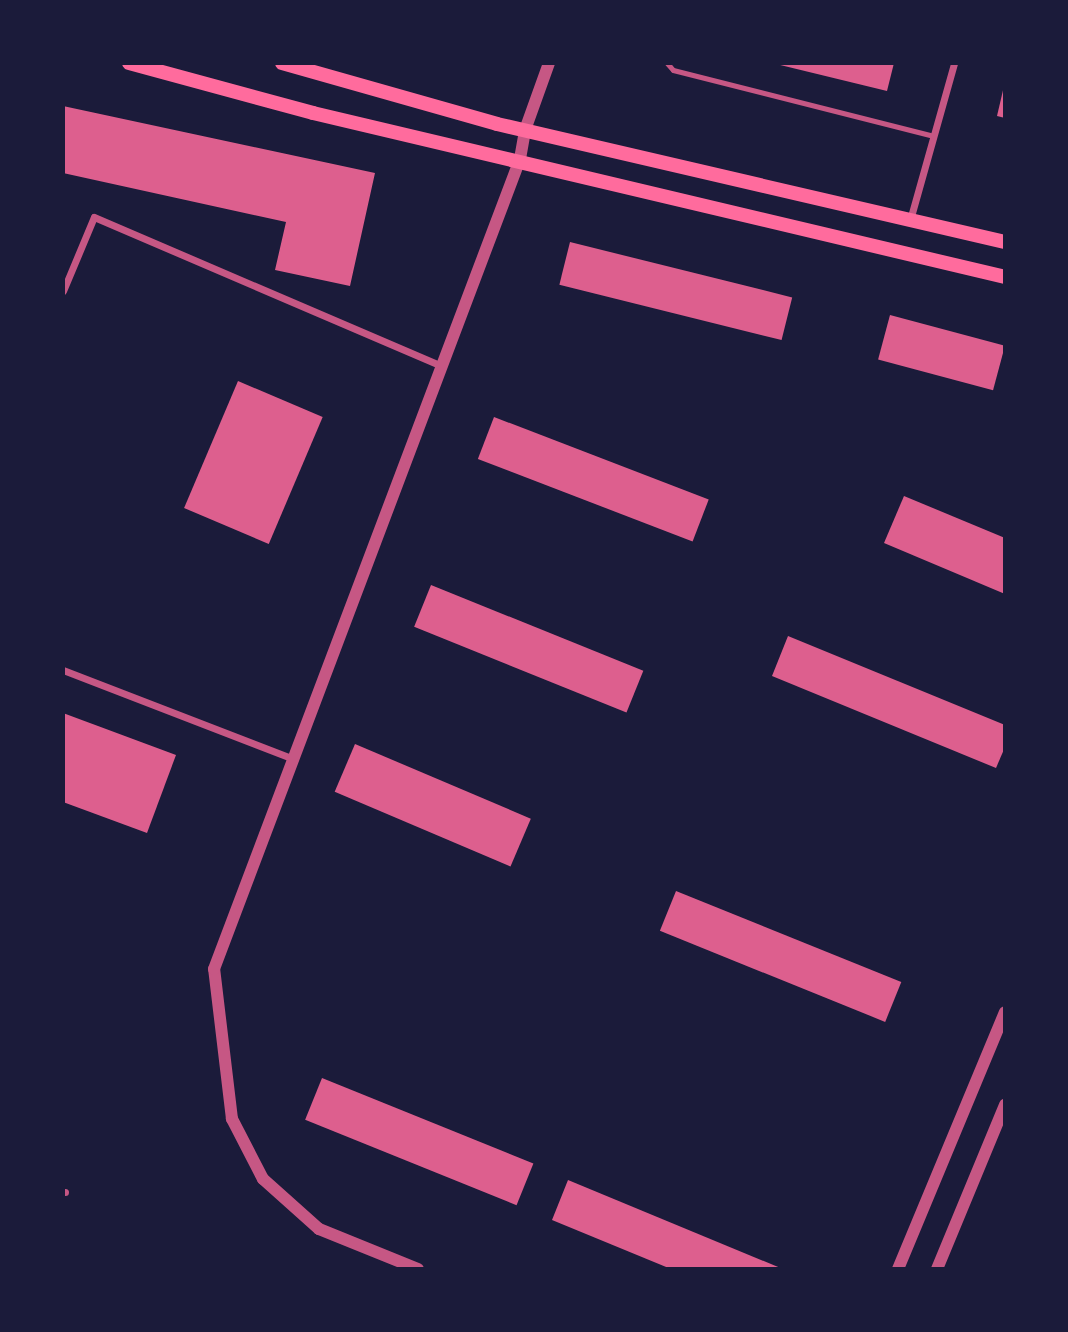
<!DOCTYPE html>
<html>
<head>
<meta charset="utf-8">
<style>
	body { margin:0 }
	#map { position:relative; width:1068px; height:1332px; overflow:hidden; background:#1b1b3a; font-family:"DM Sans",sans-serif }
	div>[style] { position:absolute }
	.building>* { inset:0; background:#dd5f8e; transform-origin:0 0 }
	.service>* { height:5px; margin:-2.5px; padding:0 2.5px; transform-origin:2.5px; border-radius:2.5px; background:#c65784 }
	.minor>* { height:7px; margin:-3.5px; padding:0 3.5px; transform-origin:3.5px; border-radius:3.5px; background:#c65784 }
	.tertiary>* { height:12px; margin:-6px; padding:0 6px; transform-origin:6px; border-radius:6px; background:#c65784 }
	.secondary>* { height:14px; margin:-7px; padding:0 7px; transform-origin:7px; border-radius:7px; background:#ff6b9d }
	span { translate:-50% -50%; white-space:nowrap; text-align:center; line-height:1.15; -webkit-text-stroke:7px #1b1b3a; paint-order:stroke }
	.frame { position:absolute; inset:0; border:65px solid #1b1b3a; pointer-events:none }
</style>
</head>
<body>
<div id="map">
	<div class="building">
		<div style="clip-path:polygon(772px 63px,894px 63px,887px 91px)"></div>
		<div style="clip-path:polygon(1004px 86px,1005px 87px,1005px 118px,997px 116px)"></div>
		<div style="clip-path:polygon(63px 106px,375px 173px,350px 286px,275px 270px,286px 222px,63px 173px)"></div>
		<div style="left:570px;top:242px;width:229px;height:44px;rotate:14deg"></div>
		<div style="left:890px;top:315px;width:119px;height:46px;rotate:15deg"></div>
		<div style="left:238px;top:381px;width:92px;height:138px;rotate:23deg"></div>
		<div style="left:494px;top:417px;width:230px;height:45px;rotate:21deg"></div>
		<div style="clip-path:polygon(904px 496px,1005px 538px,1005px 594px,884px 543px)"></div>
		<div style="left:431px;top:585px;width:229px;height:45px;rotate:22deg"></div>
		<div style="clip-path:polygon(788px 636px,1005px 725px,1005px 747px,996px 768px,772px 676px)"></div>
		<div style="clip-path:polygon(63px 713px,176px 755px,147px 833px,63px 802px)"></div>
		<div style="left:355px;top:744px;width:191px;height:52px;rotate:23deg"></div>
		<div style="left:676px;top:891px;width:243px;height:43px;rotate:22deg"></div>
		<div style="left:322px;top:1078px;width:228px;height:45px;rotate:22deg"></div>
		<div style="clip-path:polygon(568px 1180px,783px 1269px,671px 1269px,552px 1220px)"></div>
	</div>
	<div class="service">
		<div style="left:667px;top:63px;width:9px;rotate:49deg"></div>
		<div style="left:673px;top:70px;width:268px;rotate:14.2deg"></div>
	</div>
	<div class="minor">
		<div style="left:910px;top:220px;width:163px;rotate:-74.3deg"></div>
		<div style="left:63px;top:291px;width:80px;rotate:-67.3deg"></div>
		<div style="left:94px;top:217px;width:379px;rotate:23.2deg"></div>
		<div style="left:63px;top:670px;width:248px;rotate:21.1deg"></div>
		<div style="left:63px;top:1192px;width:2px"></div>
	</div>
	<div class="tertiary">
		<div style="left:418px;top:1269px;width:107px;rotate:-158deg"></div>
		<div style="left:319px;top:1229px;width:75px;rotate:-138.2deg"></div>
		<div style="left:263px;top:1179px;width:68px;rotate:-117.3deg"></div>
		<div style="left:232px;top:1119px;width:151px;rotate:-96.8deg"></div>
		<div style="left:214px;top:969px;width:866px;rotate:-69.3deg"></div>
		<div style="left:520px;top:159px;width:29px;rotate:-80deg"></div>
		<div style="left:525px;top:130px;width:71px;rotate:-70.3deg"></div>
		<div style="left:898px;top:1269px;width:278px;rotate:-67.4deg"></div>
		<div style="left:937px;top:1269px;width:178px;rotate:-67.5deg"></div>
	</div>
	<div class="secondary">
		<div style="left:129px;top:63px;width:191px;rotate:15.2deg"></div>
		<div style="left:313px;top:113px;width:711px;rotate:13.33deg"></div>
		<div style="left:282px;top:63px;width:223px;rotate:15.8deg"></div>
		<div style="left:497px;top:124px;width:522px;rotate:13.08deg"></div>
	</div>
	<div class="frame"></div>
</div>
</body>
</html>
